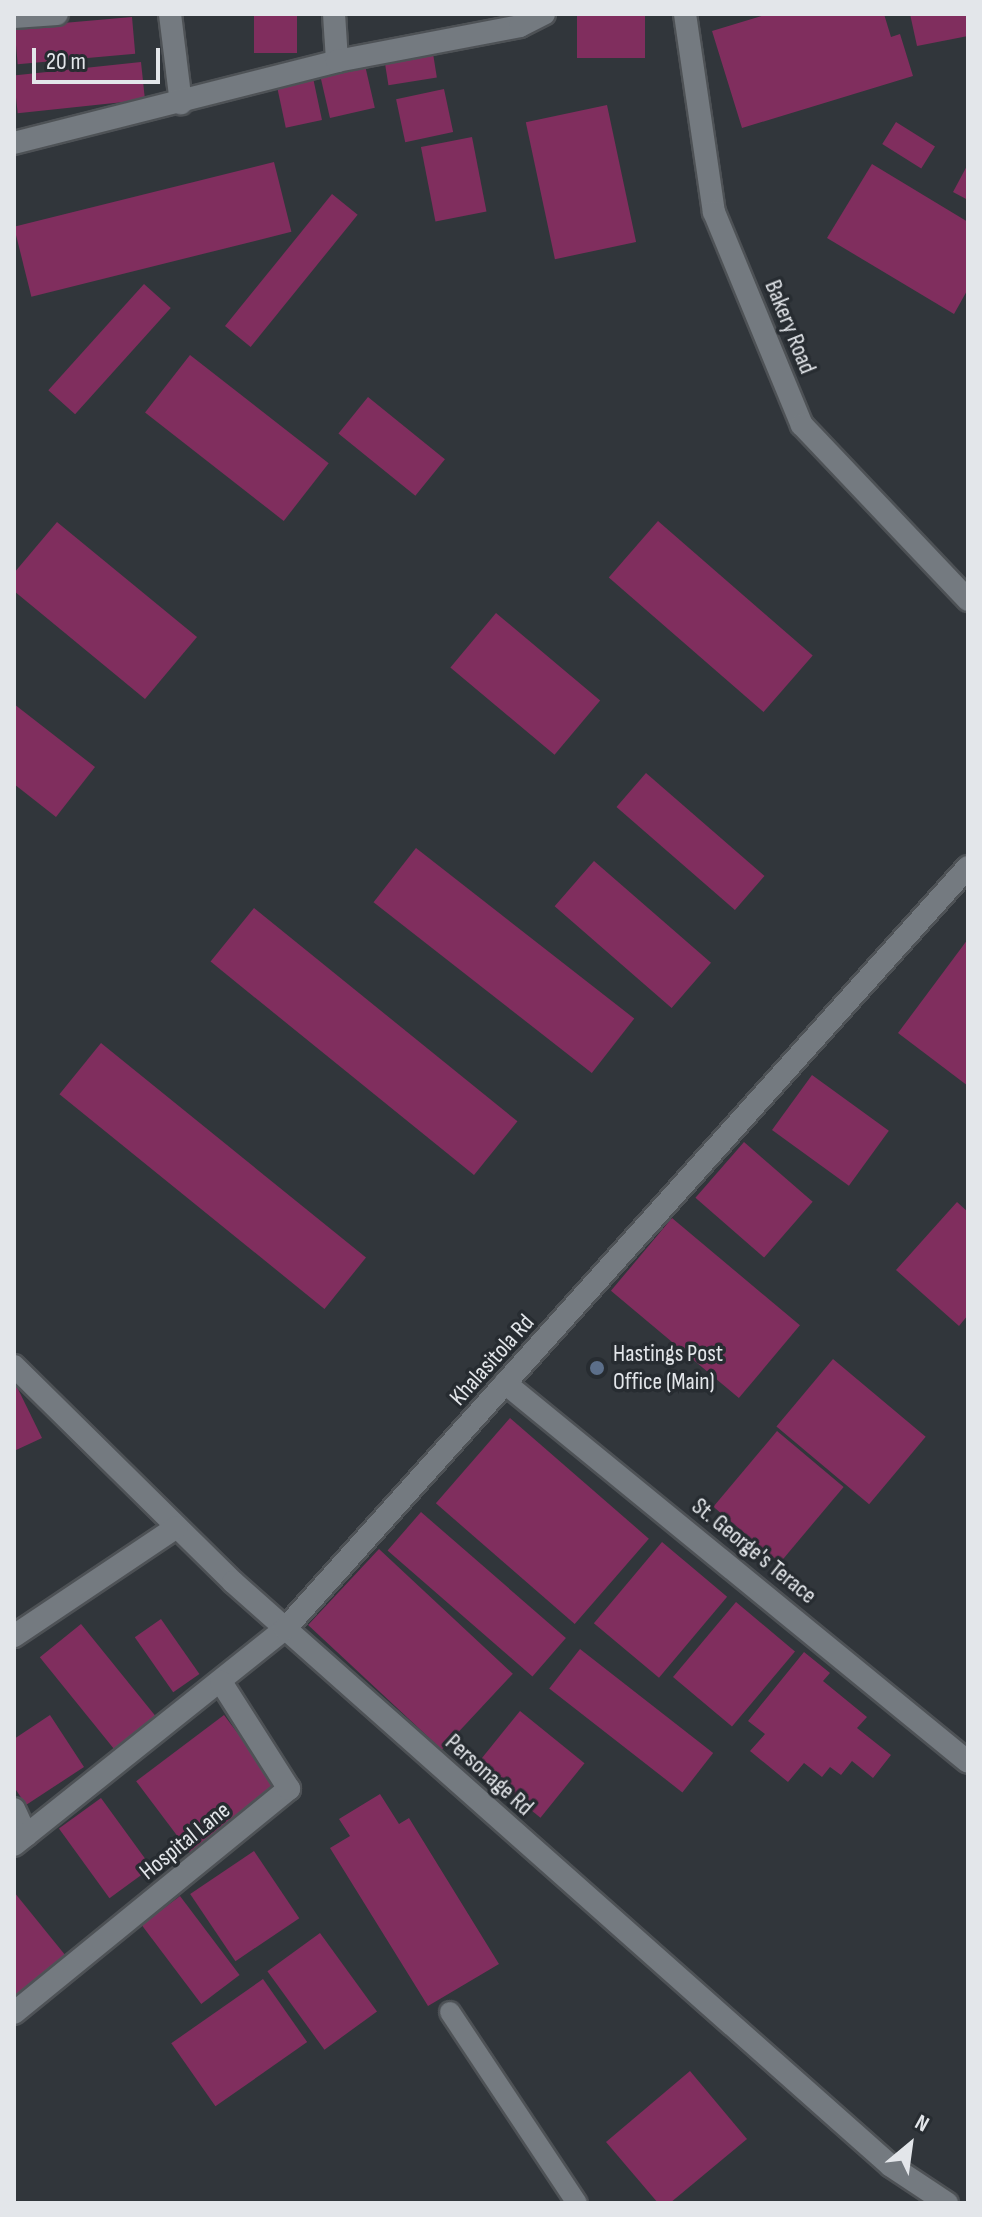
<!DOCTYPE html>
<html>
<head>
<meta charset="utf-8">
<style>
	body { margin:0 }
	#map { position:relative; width:982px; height:2217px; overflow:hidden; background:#31363b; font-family:"Sofia Sans Condensed",sans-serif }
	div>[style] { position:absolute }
	.building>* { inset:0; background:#802e5e; transform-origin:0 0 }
	.roads { filter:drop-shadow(2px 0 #4e5256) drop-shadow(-2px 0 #4e5256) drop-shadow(0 2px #4e5256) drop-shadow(0 -2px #4e5256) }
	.service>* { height:20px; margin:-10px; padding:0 10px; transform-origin:10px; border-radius:10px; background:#747a80 }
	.minor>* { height:22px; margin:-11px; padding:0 11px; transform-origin:11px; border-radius:11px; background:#747a80 }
	.dots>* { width:22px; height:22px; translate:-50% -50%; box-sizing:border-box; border:4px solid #272c31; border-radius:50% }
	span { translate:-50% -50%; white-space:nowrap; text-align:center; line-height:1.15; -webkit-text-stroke:7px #272c31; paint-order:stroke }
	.street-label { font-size:24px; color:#e3e6ea }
	.poi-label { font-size:24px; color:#e3e6ea }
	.left { translate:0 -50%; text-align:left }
	.frame { position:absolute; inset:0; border:16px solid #e3e6ea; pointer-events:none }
	.north { position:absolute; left:870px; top:2105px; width:80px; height:80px; -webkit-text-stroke:6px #272c31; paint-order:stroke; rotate:29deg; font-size:22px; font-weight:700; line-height:32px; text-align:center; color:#e3e6ea }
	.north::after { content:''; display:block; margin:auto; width:28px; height:36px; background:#e3e6ea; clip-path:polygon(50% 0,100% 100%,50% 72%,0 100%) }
	.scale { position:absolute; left:32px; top:48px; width:128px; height:36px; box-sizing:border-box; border:4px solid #e3e6ea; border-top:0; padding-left:10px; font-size:24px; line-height:28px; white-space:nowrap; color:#e3e6ea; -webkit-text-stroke:6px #272c31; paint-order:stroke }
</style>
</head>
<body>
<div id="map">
	<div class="building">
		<div style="left:254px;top:14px;width:43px;height:39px"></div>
		<div style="left:577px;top:14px;width:68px;height:44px"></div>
		<div style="clip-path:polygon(768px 14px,884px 14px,891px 37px,900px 34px,913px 76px,742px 128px,712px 31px)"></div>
		<div style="clip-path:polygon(910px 14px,968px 14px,968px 36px,917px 46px)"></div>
		<div style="left:132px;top:17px;width:37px;height:118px;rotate:85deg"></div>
		<div style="left:432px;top:47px;width:31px;height:49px;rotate:81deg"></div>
		<div style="left:364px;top:61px;width:48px;height:46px;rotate:77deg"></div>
		<div style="left:141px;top:62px;width:38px;height:128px;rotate:84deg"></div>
		<div style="left:312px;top:73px;width:48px;height:37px;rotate:78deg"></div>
		<div style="left:444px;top:89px;width:44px;height:49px;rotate:78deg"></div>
		<div style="left:607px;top:105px;width:140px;height:83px;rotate:78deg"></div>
		<div style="left:896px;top:122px;width:46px;height:26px;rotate:32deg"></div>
		<div style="left:472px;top:137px;width:76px;height:52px;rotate:79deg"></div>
		<div style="left:274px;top:162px;width:72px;height:268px;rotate:76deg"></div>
		<div style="clip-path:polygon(872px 164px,968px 222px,968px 289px,954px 314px,827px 238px)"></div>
		<div style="clip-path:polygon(968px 164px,968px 200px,953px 192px)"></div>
		<div style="left:332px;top:194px;width:33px;height:170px;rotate:39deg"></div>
		<div style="left:144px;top:284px;width:36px;height:143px;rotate:42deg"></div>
		<div style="left:190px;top:355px;width:176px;height:73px;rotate:38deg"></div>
		<div style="left:368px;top:397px;width:99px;height:47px;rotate:39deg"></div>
		<div style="left:658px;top:521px;width:205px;height:75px;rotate:41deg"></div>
		<div style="clip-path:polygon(57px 522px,197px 637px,145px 699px,14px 591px,14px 573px)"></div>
		<div style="left:496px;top:613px;width:136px;height:71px;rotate:40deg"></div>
		<div style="clip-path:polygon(14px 704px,95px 767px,56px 817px,14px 784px)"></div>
		<div style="left:646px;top:773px;width:157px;height:45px;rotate:41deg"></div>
		<div style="left:416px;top:848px;width:277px;height:69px;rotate:38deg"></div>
		<div style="left:594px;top:861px;width:155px;height:60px;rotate:41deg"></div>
		<div style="left:254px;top:908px;width:339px;height:69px;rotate:39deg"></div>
		<div style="clip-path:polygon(968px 939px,968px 1086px,898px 1033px)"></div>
		<div style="left:101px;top:1043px;width:341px;height:66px;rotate:39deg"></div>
		<div style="left:812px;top:1075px;width:95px;height:68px;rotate:36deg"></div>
		<div style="left:744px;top:1142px;width:91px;height:74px;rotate:41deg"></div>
		<div style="clip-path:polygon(957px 1202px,968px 1212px,968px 1315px,959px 1326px,896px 1270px)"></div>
		<div style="left:672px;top:1218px;width:167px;height:95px;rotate:40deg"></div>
		<div style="left:833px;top:1359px;width:121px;height:88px;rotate:40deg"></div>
		<div style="clip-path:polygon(17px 1387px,42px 1438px,14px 1451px,14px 1388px)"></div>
		<div style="left:510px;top:1418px;width:184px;height:113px;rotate:41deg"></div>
		<div style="left:777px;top:1431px;width:87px;height:99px;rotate:40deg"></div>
		<div style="left:421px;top:1512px;width:192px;height:51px;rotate:41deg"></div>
		<div style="left:662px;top:1542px;width:85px;height:106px;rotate:40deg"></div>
		<div style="left:379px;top:1549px;width:183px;height:104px;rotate:43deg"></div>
		<div style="left:736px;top:1602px;width:77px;height:98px;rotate:40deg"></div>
		<div style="left:161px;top:1619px;width:67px;height:32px;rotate:55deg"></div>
		<div style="left:81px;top:1624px;width:125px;height:53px;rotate:51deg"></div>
		<div style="left:580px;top:1649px;width:169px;height:50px;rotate:38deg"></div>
		<div style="clip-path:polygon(804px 1652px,830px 1673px,823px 1681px,867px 1717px,857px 1728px,891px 1755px,873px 1778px,852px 1761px,841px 1775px,830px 1767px,822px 1777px,804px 1763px,788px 1782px,750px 1751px,765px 1734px,748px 1721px)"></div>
		<div style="left:520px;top:1711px;width:83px;height:70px;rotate:39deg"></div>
		<div style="clip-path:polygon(50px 1715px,84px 1767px,26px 1805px,14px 1787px,14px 1739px)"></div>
		<div style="left:224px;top:1715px;width:92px;height:110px;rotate:53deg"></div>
		<div style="clip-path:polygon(380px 1794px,399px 1824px,409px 1818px,499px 1964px,428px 2006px,330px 1848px,350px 1836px,339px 1819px)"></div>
		<div style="left:101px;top:1798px;width:86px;height:52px;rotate:54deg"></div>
		<div style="left:254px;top:1851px;width:81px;height:77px;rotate:56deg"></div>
		<div style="clip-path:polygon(14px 1892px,70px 1961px,14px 2006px)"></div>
		<div style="left:180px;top:1896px;width:99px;height:48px;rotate:53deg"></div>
		<div style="left:320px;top:1933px;width:97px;height:65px;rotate:54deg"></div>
		<div style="left:263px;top:1979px;width:77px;height:112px;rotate:55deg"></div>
		<div style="clip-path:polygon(690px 2071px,747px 2139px,670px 2203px,658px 2203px,606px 2142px)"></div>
	</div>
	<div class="roads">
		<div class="service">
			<div style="left:450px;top:2012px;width:229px;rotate:56.4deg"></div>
		</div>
		<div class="minor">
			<div style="left:170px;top:14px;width:90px;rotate:83deg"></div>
			<div style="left:334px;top:14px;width:47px;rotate:86.3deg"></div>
			<div style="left:685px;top:14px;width:200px;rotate:81.7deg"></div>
			<div style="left:714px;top:212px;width:230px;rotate:67.6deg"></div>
			<div style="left:802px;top:425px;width:241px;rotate:46.5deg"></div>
			<div style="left:14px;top:17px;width:43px;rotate:-4deg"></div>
			<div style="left:14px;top:143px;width:333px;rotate:-14.2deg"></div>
			<div style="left:337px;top:61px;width:186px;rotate:-10.8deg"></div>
			<div style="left:520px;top:26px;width:27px;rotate:-27deg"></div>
			<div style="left:14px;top:1366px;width:308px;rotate:44.6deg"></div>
			<div style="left:233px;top:1582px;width:880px;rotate:41.59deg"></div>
			<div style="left:891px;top:2166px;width:67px;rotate:33.5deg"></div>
			<div style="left:505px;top:1383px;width:598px;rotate:39.3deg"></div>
			<div style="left:14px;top:1636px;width:196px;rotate:-33.8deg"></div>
			<div style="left:14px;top:1809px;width:29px;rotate:65deg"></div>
			<div style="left:14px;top:1845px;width:347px;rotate:-38.6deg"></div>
			<div style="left:285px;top:1629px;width:1023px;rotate:-48.13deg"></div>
			<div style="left:14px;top:2013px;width:355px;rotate:-39.2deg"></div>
			<div style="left:289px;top:1789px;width:127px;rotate:-122.4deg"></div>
		</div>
	</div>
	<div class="dots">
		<div style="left:597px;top:1368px;background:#5c6f8a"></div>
	</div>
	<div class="street-label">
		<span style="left:790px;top:327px;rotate:68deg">Bakery Road</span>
		<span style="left:492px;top:1360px;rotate:-48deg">Khalasitola Rd</span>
		<span style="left:754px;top:1551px;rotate:39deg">St. George's Terace</span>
		<span style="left:489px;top:1775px;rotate:42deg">Personage Rd</span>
		<span style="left:185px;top:1841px;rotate:-39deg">Hospital Lane</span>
	</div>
	<div class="poi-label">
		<span class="left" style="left:613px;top:1368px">Hastings Post<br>Office (Main)</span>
	</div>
	<div class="frame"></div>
	<div class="north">N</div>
	<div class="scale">20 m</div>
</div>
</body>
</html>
